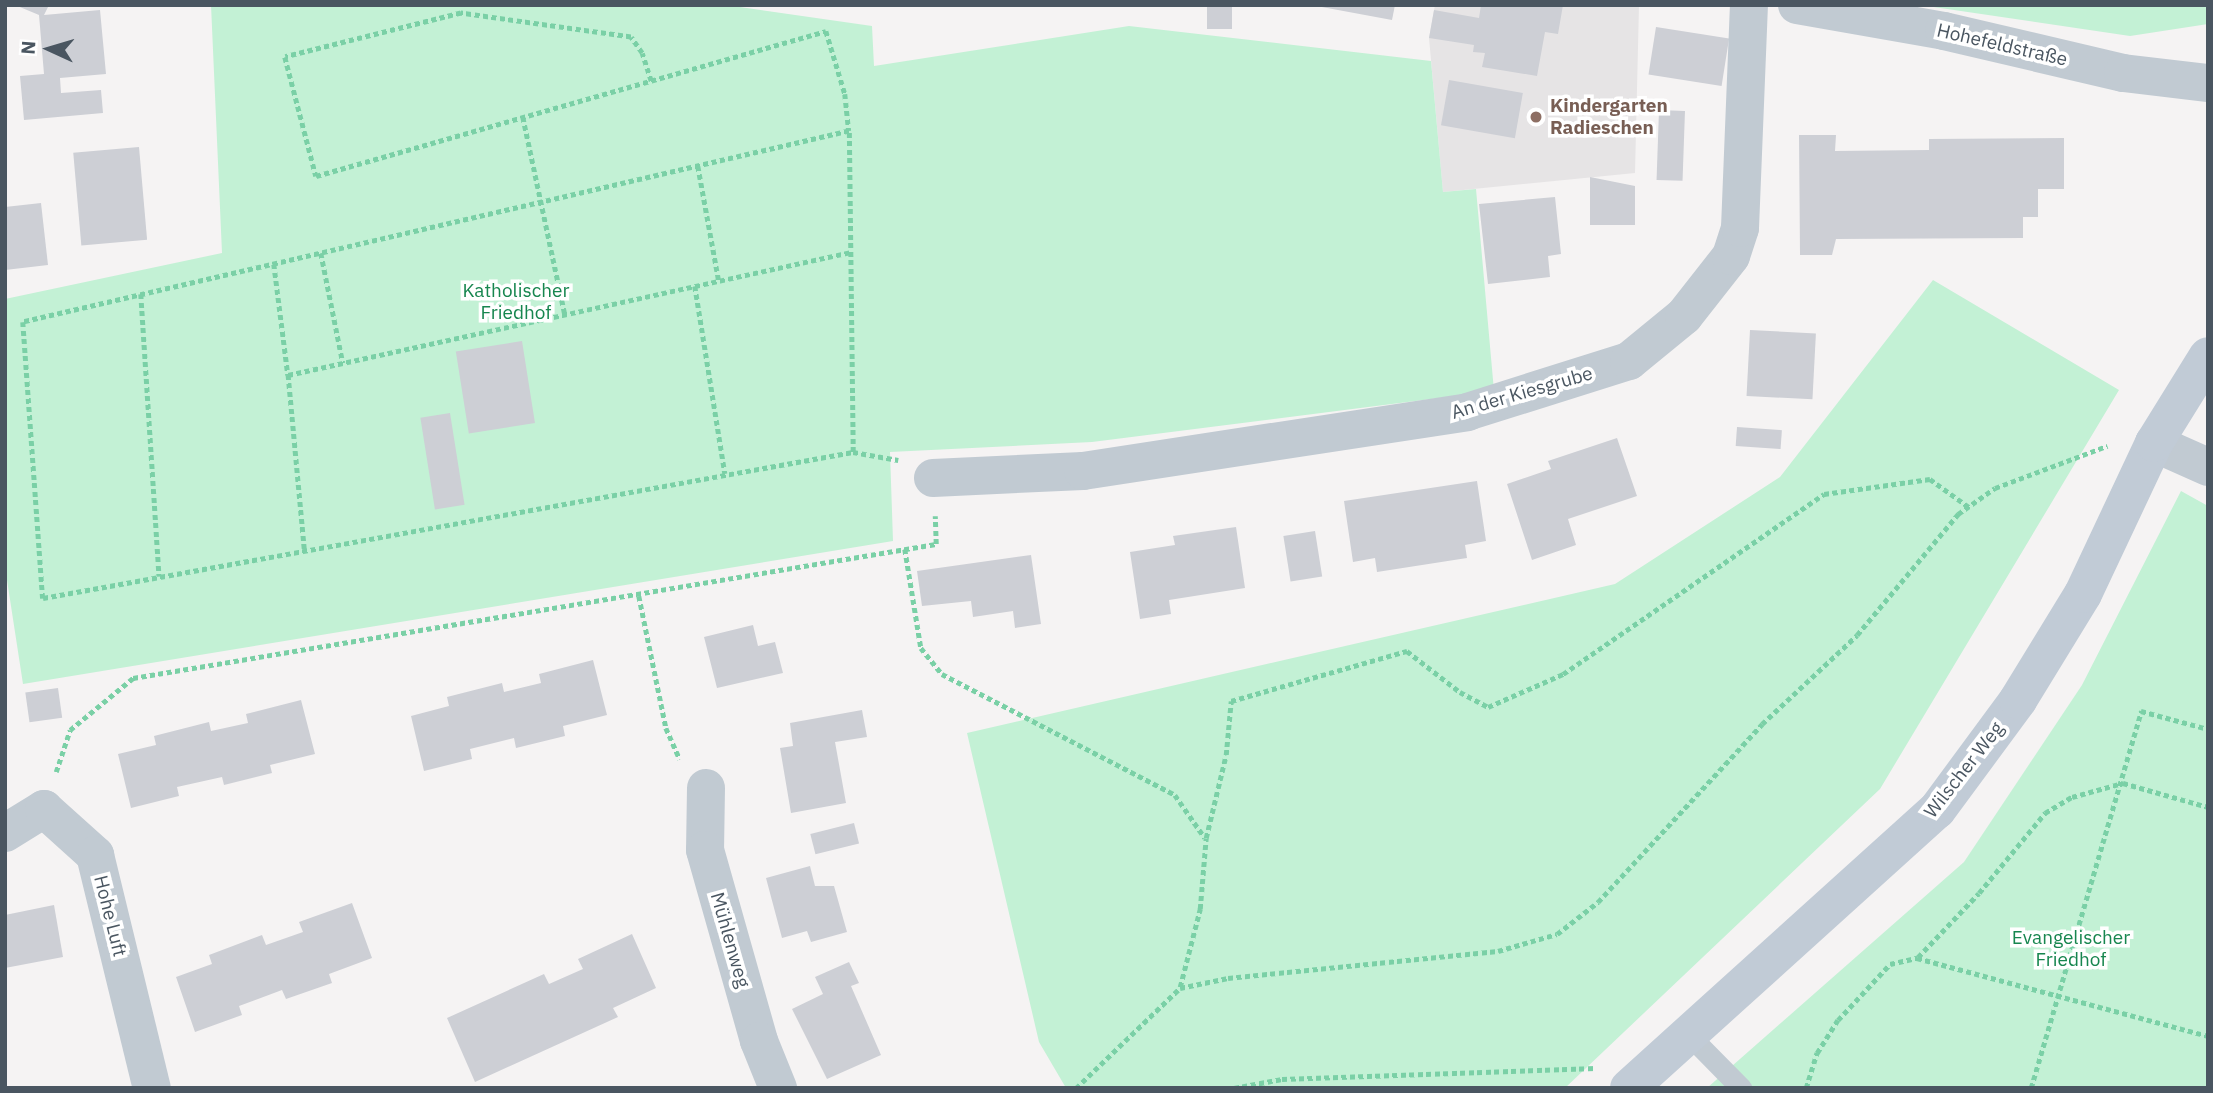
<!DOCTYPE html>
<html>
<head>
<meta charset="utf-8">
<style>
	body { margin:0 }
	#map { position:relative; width:2213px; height:1093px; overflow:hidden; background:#f5f3f3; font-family:"IBM Plex Sans",sans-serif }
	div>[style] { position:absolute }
	.education>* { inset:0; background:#e6e4e5 }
	.green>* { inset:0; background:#c3f1d5 }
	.building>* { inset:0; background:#cdcfd5; transform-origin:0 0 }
	.path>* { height:4.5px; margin-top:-2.25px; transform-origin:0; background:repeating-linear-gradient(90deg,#7ad0a6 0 5px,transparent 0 8.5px) }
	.lane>* { height:21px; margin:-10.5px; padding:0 10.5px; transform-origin:10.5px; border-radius:10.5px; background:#c1cad2 }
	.street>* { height:38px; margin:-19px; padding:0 19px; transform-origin:19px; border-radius:19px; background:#c1cad2 }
	.secondary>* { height:38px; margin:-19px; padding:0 19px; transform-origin:19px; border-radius:19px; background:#c1cbd6 }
	.dots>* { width:19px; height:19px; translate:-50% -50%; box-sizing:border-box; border:4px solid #fff; border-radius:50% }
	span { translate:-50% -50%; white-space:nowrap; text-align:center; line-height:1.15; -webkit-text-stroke:7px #fff; paint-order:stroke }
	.street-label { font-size:19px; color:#4a5661 }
	.education-label { font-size:19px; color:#785e54; font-weight:700 }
	.left { translate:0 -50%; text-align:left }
	.park-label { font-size:19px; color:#17864f }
	.frame { position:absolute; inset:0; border:7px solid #4a5661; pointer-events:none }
	.north { position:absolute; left:14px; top:14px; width:70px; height:70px; -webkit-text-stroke:5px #fff; paint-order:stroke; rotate:274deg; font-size:19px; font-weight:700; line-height:28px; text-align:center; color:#4a5661 }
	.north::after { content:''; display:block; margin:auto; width:24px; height:32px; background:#4a5661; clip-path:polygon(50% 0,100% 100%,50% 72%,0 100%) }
</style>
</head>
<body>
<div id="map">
	<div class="education">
		<div style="clip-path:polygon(1435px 5px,1639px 5px,1635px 173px,1443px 192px,1429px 38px)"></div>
	</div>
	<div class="green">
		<div style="clip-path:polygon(211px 5px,726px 5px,872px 26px,874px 66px,1129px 26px,1431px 61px,1443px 192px,1476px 189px,1494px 391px,1092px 442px,890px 452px,893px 541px,23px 684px,5px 567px,5px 299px,222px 253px)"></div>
		<div style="clip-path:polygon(1920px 5px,2208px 5px,2208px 24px,2130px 36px)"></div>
		<div style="clip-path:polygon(1933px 280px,2119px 390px,1880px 789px,1565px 1088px,1066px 1088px,1039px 1042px,967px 733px,1615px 584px,1780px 477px)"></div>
		<div style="clip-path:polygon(2181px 491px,2208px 506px,2208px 1088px,1707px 1088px,1964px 862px,2082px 685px)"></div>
	</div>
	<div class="building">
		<div style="clip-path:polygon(15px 5px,49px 5px,44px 15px,100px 10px,106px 74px,60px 78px,61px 93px,101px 90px,103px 113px,24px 120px,20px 76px,44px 74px,39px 15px)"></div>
		<div style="left:1207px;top:5px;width:25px;height:24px"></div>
		<div style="clip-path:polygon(1311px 5px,1395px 5px,1392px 20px)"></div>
		<div style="clip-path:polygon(1481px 5px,1563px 5px,1558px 34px,1545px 32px,1537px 76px,1482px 67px,1485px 53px,1473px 52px,1474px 45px,1429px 38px,1434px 10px,1479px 18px)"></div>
		<div style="left:1656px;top:27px;width:74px;height:48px;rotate:9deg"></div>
		<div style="left:1449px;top:80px;width:75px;height:46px;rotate:10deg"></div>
		<div style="left:1659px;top:110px;width:26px;height:70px;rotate:2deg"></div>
		<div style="clip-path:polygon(1799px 135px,1836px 135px,1835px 151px,1929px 150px,1929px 139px,2064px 138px,2064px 189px,2038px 189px,2038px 217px,2023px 217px,2023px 238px,1836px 239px,1832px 255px,1800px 255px)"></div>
		<div style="left:139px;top:147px;width:93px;height:66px;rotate:85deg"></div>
		<div style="clip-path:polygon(1590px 177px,1635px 186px,1635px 225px,1590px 225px)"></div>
		<div style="clip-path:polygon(1555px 197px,1561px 254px,1548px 256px,1550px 277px,1488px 284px,1479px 204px)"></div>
		<div style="clip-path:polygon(41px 203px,48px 265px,5px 270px,5px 207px)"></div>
		<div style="left:1750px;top:330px;width:66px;height:66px;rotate:3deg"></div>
		<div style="left:522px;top:341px;width:83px;height:67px;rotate:81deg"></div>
		<div style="left:450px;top:413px;width:93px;height:30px;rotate:81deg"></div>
		<div style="left:1737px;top:427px;width:45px;height:19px;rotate:4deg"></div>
		<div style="clip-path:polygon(1617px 438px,1637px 496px,1568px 519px,1576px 545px,1532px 560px,1507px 484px,1551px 469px,1548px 461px)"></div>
		<div style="clip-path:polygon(1477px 481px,1486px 541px,1465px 545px,1467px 558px,1377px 572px,1375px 558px,1353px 562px,1344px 501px)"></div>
		<div style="clip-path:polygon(1236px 527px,1245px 588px,1169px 600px,1171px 614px,1140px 619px,1130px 552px,1175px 545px,1173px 536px)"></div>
		<div style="left:1315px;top:531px;width:46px;height:32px;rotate:81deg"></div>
		<div style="clip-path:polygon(1031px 555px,1041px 624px,1015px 628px,1013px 611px,973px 617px,971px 601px,922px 606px,917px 571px)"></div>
		<div style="clip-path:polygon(753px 625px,758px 646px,775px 642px,783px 673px,717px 688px,704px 637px)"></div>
		<div style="clip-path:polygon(593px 660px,607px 715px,563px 726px,565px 736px,516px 748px,514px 738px,470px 749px,472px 759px,424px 771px,411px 716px,449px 706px,447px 697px,502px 683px,504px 692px,541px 683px,539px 674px)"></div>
		<div style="left:58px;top:688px;width:30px;height:33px;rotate:82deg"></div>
		<div style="clip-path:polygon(301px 700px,315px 754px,270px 765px,272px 773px,224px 785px,222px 777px,177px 787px,179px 796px,131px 808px,118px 754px,156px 745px,154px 736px,209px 722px,211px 731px,248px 723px,246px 714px)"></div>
		<div style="clip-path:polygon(862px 710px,867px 737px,835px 742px,846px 803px,791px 813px,780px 748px,793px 746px,790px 723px)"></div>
		<div style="left:854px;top:823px;width:21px;height:45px;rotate:76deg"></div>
		<div style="clip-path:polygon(810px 866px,815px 886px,834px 886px,847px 932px,811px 942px,807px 931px,782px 938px,766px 878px)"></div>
		<div style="clip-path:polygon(352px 903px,372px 958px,329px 974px,332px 983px,286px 999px,282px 990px,239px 1006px,242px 1015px,195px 1032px,176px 977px,212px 964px,209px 955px,262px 935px,266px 945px,303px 932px,299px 922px)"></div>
		<div style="clip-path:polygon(54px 905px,63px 957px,5px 968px,5px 915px)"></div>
		<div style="clip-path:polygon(632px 934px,656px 988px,613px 1008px,618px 1017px,475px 1082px,447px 1018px,544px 974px,549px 984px,583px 969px,578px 959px)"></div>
		<div style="clip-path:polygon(849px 962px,859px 983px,851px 986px,881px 1055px,827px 1079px,792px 1009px,823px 994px,815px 977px)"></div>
	</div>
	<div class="path">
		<div style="left:651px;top:81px;width:29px;rotate:-108deg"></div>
		<div style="left:642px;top:53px;width:19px;rotate:-125deg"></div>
		<div style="left:631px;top:37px;width:172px;rotate:-172deg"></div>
		<div style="left:461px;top:13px;width:181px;rotate:166deg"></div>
		<div style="left:285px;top:57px;width:123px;rotate:75.4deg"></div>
		<div style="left:316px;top:176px;width:530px;rotate:-15.87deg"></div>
		<div style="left:826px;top:31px;width:66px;rotate:73.2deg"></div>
		<div style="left:845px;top:94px;width:37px;rotate:84deg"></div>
		<div style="left:523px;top:117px;width:202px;rotate:78deg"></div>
		<div style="left:698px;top:166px;width:117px;rotate:79.7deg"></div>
		<div style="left:321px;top:253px;width:112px;rotate:78.7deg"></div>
		<div style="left:274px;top:264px;width:112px;rotate:82.8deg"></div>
		<div style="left:695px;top:286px;width:190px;rotate:80.9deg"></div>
		<div style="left:141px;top:294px;width:283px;rotate:86.3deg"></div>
		<div style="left:853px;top:452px;width:321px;rotate:-90.7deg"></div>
		<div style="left:849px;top:131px;width:848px;rotate:166.98deg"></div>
		<div style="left:23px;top:322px;width:277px;rotate:85.9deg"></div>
		<div style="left:43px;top:598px;width:823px;rotate:-10.22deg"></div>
		<div style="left:853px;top:452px;width:46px;rotate:10.1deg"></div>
		<div style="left:304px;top:549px;width:175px;rotate:-95.3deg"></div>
		<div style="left:288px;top:375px;width:576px;rotate:-12.32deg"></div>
		<div style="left:905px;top:549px;width:100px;rotate:80.8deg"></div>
		<div style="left:921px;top:648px;width:33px;rotate:51deg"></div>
		<div style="left:942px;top:674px;width:263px;rotate:27.4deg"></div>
		<div style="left:1175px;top:795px;width:52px;rotate:55.1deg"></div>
		<div style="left:639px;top:596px;width:135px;rotate:78.4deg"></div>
		<div style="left:666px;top:728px;width:34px;rotate:66deg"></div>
		<div style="left:56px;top:772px;width:44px;rotate:-71.6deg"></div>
		<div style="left:70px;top:730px;width:82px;rotate:-39.5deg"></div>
		<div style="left:133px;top:678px;width:814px;rotate:-9.47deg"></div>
		<div style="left:936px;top:544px;width:28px;rotate:-92deg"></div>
		<div style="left:1918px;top:957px;width:88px;rotate:-46.4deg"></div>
		<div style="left:1979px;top:893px;width:104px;rotate:-50.5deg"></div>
		<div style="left:2045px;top:813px;width:31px;rotate:-31deg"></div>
		<div style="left:2072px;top:797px;width:53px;rotate:-15.4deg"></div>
		<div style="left:2123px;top:783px;width:88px;rotate:15.8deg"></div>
		<div style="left:1180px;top:987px;width:81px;rotate:-75.6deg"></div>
		<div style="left:1200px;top:909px;width:71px;rotate:-85.2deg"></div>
		<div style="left:1206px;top:838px;width:85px;rotate:-76.5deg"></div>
		<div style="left:1226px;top:755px;width:54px;rotate:-84.7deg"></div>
		<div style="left:1231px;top:701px;width:183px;rotate:-15.9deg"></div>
		<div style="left:1407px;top:651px;width:67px;rotate:37.7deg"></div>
		<div style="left:1460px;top:692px;width:32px;rotate:28deg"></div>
		<div style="left:1488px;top:707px;width:82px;rotate:-23.7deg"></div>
		<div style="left:1563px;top:674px;width:317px;rotate:-34.6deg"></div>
		<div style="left:1824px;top:494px;width:107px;rotate:-8.1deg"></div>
		<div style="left:1930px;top:479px;width:48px;rotate:35.7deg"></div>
		<div style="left:1076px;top:1088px;width:144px;rotate:-43.9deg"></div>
		<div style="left:1180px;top:988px;width:49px;rotate:-11.8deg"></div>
		<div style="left:1228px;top:978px;width:271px;rotate:-5.7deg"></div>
		<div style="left:1498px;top:951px;width:61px;rotate:-16.1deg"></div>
		<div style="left:1557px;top:934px;width:52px;rotate:-38deg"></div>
		<div style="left:1598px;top:902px;width:242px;rotate:-47.3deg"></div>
		<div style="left:1762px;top:724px;width:130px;rotate:-43.1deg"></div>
		<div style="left:1857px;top:635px;width:158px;rotate:-50.1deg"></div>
		<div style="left:1958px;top:514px;width:45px;rotate:-35.1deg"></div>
		<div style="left:1995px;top:488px;width:120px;rotate:-20.6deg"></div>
		<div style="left:1234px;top:1088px;width:49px;rotate:-10.6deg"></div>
		<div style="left:1282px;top:1079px;width:314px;rotate:-2deg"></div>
		<div style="left:1806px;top:1088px;width:37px;rotate:-73deg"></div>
		<div style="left:1817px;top:1053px;width:39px;rotate:-58deg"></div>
		<div style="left:1838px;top:1020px;width:76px;rotate:-47.1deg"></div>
		<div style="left:1890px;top:964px;width:28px;rotate:-13deg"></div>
		<div style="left:1917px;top:958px;width:301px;rotate:15deg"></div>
		<div style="left:2031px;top:1088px;width:393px;rotate:-73.7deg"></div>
		<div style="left:2141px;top:711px;width:69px;rotate:15deg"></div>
	</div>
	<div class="lane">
		<div style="left:1688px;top:1034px;width:76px;rotate:45.5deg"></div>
	</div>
	<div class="street">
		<div style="left:1797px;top:5px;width:149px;rotate:10deg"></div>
		<div style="left:1944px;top:31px;width:184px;rotate:13.2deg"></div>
		<div style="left:2123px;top:73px;width:86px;rotate:6.7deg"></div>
		<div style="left:2154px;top:443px;width:59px;rotate:24deg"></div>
		<div style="left:933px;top:478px;width:150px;rotate:-2.7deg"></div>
		<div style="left:1083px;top:471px;width:389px;rotate:-8.7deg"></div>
		<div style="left:1467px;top:412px;width:170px;rotate:-17.5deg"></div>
		<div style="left:1629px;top:361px;width:71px;rotate:-39.3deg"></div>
		<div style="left:1684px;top:316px;width:76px;rotate:-51.9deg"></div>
		<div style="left:1731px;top:256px;width:29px;rotate:-72deg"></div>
		<div style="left:1740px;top:228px;width:223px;rotate:-87.7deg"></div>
		<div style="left:706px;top:788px;width:62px;rotate:90.9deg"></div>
		<div style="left:705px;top:850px;width:198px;rotate:74.2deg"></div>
		<div style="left:759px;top:1041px;width:51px;rotate:68deg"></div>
		<div style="left:5px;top:833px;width:46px;rotate:-31.6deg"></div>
		<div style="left:44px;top:809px;width:69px;rotate:42deg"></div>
		<div style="left:95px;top:855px;width:240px;rotate:76.3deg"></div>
	</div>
	<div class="secondary">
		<div style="left:1629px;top:1088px;width:415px;rotate:-42.1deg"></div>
		<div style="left:1937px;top:810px;width:137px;rotate:-53.6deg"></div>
		<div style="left:2018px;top:700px;width:124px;rotate:-58.5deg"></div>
		<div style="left:2083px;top:594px;width:167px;rotate:-64.8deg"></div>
		<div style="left:2154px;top:443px;width:102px;rotate:-58.2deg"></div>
	</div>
	<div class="dots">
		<div style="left:1536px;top:117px;background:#8d6e63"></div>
	</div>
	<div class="street-label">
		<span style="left:2002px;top:45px;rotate:13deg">Hohefeldstraße</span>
		<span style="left:1522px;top:393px;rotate:-16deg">An der Kiesgrube</span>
		<span style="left:1964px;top:770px;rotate:-52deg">Wilscher Weg</span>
		<span style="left:110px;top:916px;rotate:76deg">Hohe Luft</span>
		<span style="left:730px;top:940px;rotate:74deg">Mühlenweg</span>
	</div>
	<div class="education-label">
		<span class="left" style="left:1550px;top:117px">Kindergarten<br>Radieschen</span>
	</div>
	<div class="park-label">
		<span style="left:516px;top:302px">Katholischer<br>Friedhof</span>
		<span style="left:2071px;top:949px">Evangelischer<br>Friedhof</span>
	</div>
	<div class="frame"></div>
	<div class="north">N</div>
</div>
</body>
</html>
